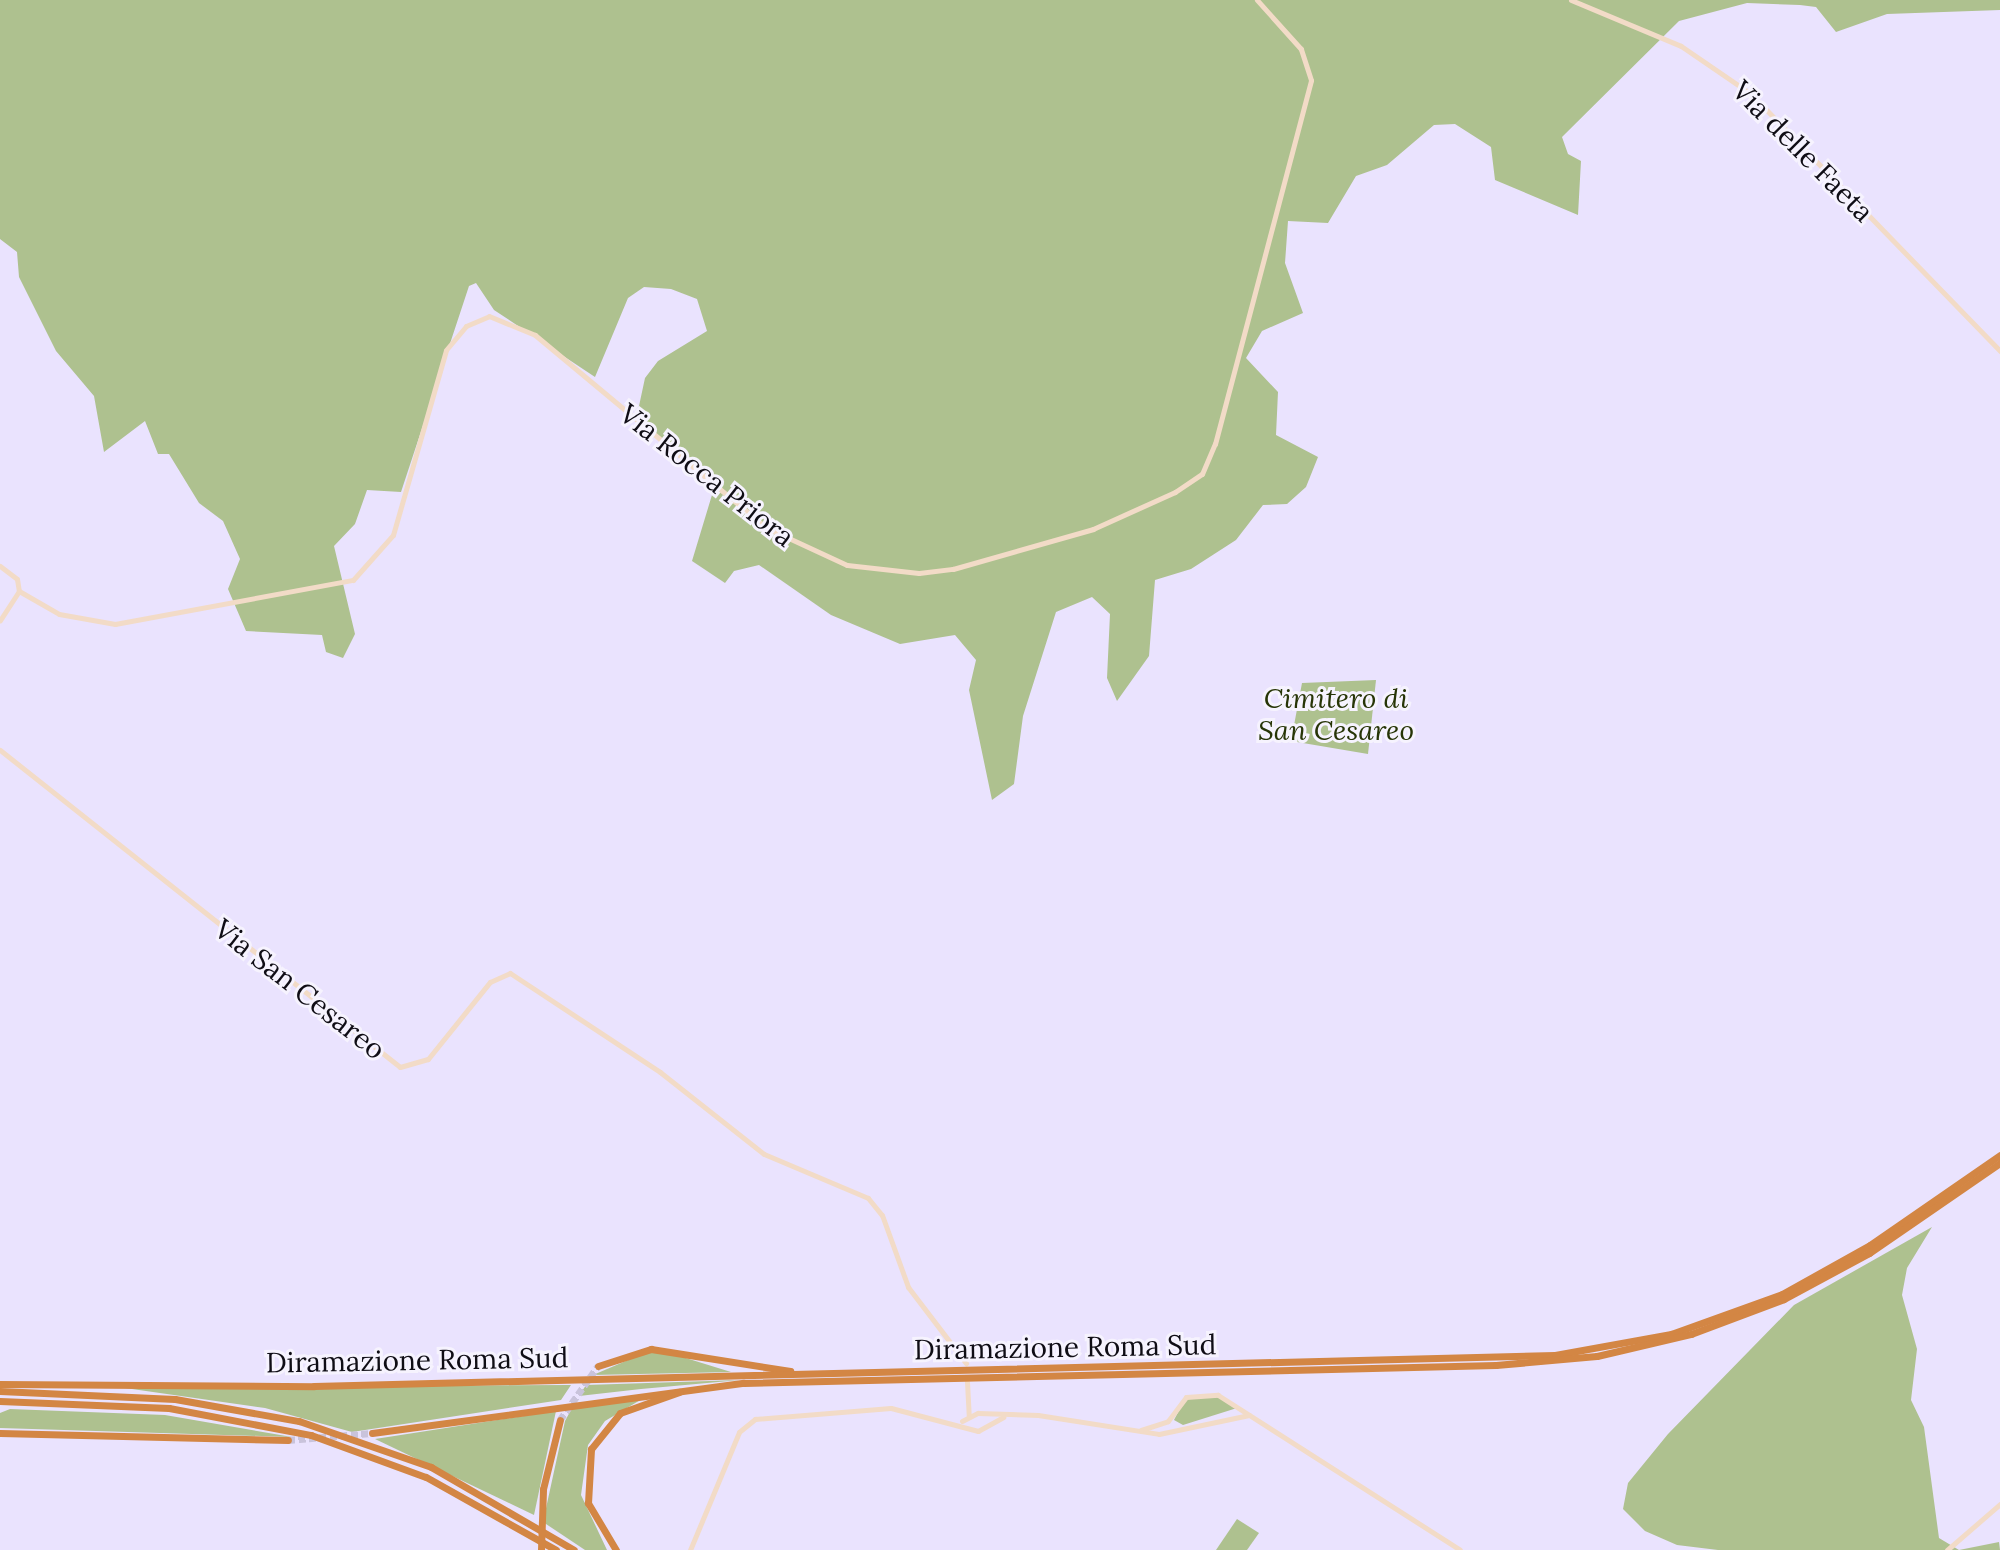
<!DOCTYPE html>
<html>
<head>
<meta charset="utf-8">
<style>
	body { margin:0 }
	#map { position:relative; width:2000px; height:1550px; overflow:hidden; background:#eae3fe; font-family:Lora,serif }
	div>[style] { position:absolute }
	.green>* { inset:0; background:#aec18f }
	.highway-tunnel>* { height:7px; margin-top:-3.5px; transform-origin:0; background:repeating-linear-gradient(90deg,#c9c3db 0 7px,transparent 0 10.5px) }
	.secondary>* { height:5px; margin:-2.5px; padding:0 2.5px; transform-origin:2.5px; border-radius:2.5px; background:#f2dbc7 }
	.highway>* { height:7px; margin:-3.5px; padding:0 3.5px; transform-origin:3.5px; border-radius:3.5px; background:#d38644 }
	span { translate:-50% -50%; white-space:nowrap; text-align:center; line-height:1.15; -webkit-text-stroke:6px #f6f3fe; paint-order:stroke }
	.street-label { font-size:28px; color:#0f0d15 }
	.park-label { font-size:28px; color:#273507; font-style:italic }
</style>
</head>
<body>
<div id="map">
	<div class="green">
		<div style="clip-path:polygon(0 0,2000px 0,2000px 10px,1887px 14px,1836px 32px,1816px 7px,1800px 5px,1747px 3px,1679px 21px,1562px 137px,1568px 154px,1581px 161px,1578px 215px,1495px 180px,1491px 147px,1455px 124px,1434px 125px,1387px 165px,1356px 176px,1328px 223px,1288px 221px,1285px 263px,1303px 313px,1262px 331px,1246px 358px,1278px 392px,1276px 435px,1318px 457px,1306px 487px,1287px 504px,1263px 505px,1236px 540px,1191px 569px,1155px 580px,1149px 656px,1117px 701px,1107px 678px,1110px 614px,1092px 597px,1056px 612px,1023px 716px,1014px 784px,992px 800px,969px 690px,976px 660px,955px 635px,900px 644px,831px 615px,759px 565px,734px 571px,725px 583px,692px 561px,715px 485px,636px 420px,645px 378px,658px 361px,707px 331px,697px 299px,671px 289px,644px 287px,628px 298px,595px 377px,494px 310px,476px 283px,469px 286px,401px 492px,367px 490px,355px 524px,334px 546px,355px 634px,343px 658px,326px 652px,322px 635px,246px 631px,228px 589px,240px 559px,223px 521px,199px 503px,169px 454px,158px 454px,145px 421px,104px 452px,94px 396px,56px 351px,19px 277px,17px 252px,0 239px)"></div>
		<div style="clip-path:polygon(1376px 680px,1368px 754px,1291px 741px,1302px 683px)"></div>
		<div style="clip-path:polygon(1932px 1227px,1907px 1268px,1902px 1295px,1917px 1349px,1911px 1400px,1924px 1427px,1939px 1538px,1959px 1550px,1999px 1542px,2000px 1550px,1718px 1550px,1677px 1545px,1645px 1531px,1623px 1509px,1628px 1483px,1668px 1434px,1794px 1305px)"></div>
		<div style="clip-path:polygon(647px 1352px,676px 1355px,731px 1372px,593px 1375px)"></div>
		<div style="clip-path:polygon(740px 1380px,641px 1389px,579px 1396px,586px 1385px)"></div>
		<div style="clip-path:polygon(571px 1385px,561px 1400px,352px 1432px,265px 1408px,118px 1387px)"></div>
		<div style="clip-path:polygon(1218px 1397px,1237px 1408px,1183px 1425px,1174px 1420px,1185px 1399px)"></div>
		<div style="clip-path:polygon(642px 1399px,605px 1421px,588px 1445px,581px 1495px,607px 1550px,585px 1550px,543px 1522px,565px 1421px,572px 1408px)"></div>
		<div style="clip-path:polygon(10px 1409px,165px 1415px,292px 1437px,0 1428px,0 1413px)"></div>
		<div style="clip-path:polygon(556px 1411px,534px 1515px,375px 1439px)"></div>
		<div style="clip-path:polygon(1237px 1519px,1259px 1533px,1247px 1550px,1216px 1550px)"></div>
	</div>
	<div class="highway-tunnel">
		<div style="left:560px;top:1420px;width:66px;rotate:-54.9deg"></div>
		<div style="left:288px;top:1440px;width:84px;rotate:-4.8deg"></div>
	</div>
	<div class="secondary">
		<div style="left:1571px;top:0;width:119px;rotate:22.7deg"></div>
		<div style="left:1681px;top:46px;width:85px;rotate:34.4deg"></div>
		<div style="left:1751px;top:94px;width:358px;rotate:45.9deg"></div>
		<div style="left:0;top:566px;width:21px;rotate:37deg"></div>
		<div style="left:17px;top:579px;width:12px;rotate:81deg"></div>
		<div style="left:19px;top:591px;width:35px;rotate:123deg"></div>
		<div style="left:19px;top:591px;width:46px;rotate:29.9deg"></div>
		<div style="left:59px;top:614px;width:57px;rotate:10.1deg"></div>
		<div style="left:115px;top:624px;width:242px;rotate:-10.5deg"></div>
		<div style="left:353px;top:580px;width:60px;rotate:-48.4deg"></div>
		<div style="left:393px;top:535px;width:192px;rotate:-74deg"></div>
		<div style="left:446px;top:350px;width:31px;rotate:-50deg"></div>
		<div style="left:466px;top:326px;width:25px;rotate:-23deg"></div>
		<div style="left:489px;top:316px;width:50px;rotate:22.4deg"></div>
		<div style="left:535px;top:335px;width:302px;rotate:39.8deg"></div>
		<div style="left:767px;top:528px;width:88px;rotate:24.8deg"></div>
		<div style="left:847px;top:565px;width:72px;rotate:6.3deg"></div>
		<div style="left:919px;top:573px;width:34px;rotate:-7deg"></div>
		<div style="left:953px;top:569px;width:146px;rotate:-15.9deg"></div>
		<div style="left:1093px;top:529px;width:90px;rotate:-24.3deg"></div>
		<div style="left:1175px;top:492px;width:32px;rotate:-34deg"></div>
		<div style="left:1202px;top:474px;width:33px;rotate:-67deg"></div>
		<div style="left:1215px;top:444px;width:376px;rotate:-75.2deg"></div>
		<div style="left:1311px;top:80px;width:33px;rotate:-108deg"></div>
		<div style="left:1301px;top:49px;width:66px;rotate:-131.9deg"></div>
		<div style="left:0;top:750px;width:510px;rotate:38.4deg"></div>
		<div style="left:400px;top:1067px;width:29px;rotate:-16deg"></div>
		<div style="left:428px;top:1059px;width:99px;rotate:-51.2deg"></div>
		<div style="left:490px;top:982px;width:22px;rotate:-24deg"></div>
		<div style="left:510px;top:973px;width:180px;rotate:33.4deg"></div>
		<div style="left:660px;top:1072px;width:132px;rotate:38.3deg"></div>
		<div style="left:764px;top:1154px;width:113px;rotate:22.9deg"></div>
		<div style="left:868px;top:1198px;width:22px;rotate:51deg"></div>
		<div style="left:882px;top:1215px;width:77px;rotate:70.1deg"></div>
		<div style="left:908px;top:1287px;width:96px;rotate:52.7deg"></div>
		<div style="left:967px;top:1382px;width:35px;rotate:87deg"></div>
		<div style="left:962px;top:1421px;width:18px;rotate:-27deg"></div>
		<div style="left:978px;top:1413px;width:60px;rotate:1.9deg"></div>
		<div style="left:1038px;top:1415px;width:122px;rotate:8.9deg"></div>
		<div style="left:1159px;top:1434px;width:92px;rotate:-11.9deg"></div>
		<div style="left:1141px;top:1430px;width:28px;rotate:-18deg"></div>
		<div style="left:1168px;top:1421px;width:30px;rotate:-53deg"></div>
		<div style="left:1186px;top:1397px;width:32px;rotate:-4deg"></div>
		<div style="left:1218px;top:1395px;width:287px;rotate:32.6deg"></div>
		<div style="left:690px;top:1550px;width:128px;rotate:-67.4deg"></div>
		<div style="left:739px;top:1432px;width:21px;rotate:-39deg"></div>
		<div style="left:755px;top:1419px;width:136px;rotate:-4.6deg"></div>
		<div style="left:891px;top:1408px;width:90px;rotate:14.8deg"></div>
		<div style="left:978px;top:1431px;width:29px;rotate:-29deg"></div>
		<div style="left:1947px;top:1550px;width:70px;rotate:-41deg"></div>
	</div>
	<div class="highway">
		<div style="left:598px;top:1366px;width:56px;rotate:-17.8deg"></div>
		<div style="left:651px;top:1349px;width:141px;rotate:9deg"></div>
		<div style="left:0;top:1384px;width:314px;rotate:0.4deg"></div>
		<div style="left:314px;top:1386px;width:1241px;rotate:-1.43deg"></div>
		<div style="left:1555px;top:1355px;width:118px;rotate:-10.3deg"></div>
		<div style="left:1671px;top:1334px;width:118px;rotate:-19.8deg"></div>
		<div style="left:1782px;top:1294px;width:101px;rotate:-29.1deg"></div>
		<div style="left:1870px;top:1245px;width:158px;rotate:-34.7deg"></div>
		<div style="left:0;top:1391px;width:175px;rotate:2.6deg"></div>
		<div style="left:175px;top:1399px;width:126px;rotate:10.1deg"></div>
		<div style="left:299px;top:1421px;width:140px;rotate:19.2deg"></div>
		<div style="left:431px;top:1467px;width:165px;rotate:30.1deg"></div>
		<div style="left:0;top:1401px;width:169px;rotate:2.4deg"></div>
		<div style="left:169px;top:1408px;width:145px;rotate:10.8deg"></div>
		<div style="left:311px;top:1435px;width:122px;rotate:20.1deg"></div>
		<div style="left:426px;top:1477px;width:149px;rotate:29.3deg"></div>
		<div style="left:0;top:1433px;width:288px;rotate:1.4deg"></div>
		<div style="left:372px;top:1433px;width:375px;rotate:-7.7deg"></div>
		<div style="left:744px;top:1383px;width:752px;rotate:-1.37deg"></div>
		<div style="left:1496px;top:1365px;width:101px;rotate:-5.1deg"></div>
		<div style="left:1597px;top:1356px;width:97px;rotate:-13.2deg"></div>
		<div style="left:1691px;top:1334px;width:99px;rotate:-20.6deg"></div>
		<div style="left:1784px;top:1299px;width:97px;rotate:-28.4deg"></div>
		<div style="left:1869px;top:1253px;width:159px;rotate:-34.5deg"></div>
		<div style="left:541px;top:1550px;width:61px;rotate:-88.1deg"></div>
		<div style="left:543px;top:1489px;width:71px;rotate:-76.2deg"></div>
		<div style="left:616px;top:1550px;width:55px;rotate:-120.8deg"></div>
		<div style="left:588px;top:1503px;width:54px;rotate:-86.8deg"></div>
		<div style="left:591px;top:1449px;width:46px;rotate:-51.1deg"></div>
		<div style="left:620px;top:1413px;width:63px;rotate:-19.6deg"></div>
	</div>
	<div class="street-label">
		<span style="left:1803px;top:151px;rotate:45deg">Via delle Faeta</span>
		<span style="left:707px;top:475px;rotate:38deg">Via Rocca Priora</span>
		<span style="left:300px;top:989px;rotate:38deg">Via San Cesareo</span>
		<span style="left:1065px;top:1347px;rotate:-1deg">Diramazione Roma Sud</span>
		<span style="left:417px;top:1360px;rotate:-1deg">Diramazione Roma Sud</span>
	</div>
	<div class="park-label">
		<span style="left:1336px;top:714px">Cimitero di<br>San Cesareo</span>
	</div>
</div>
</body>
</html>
